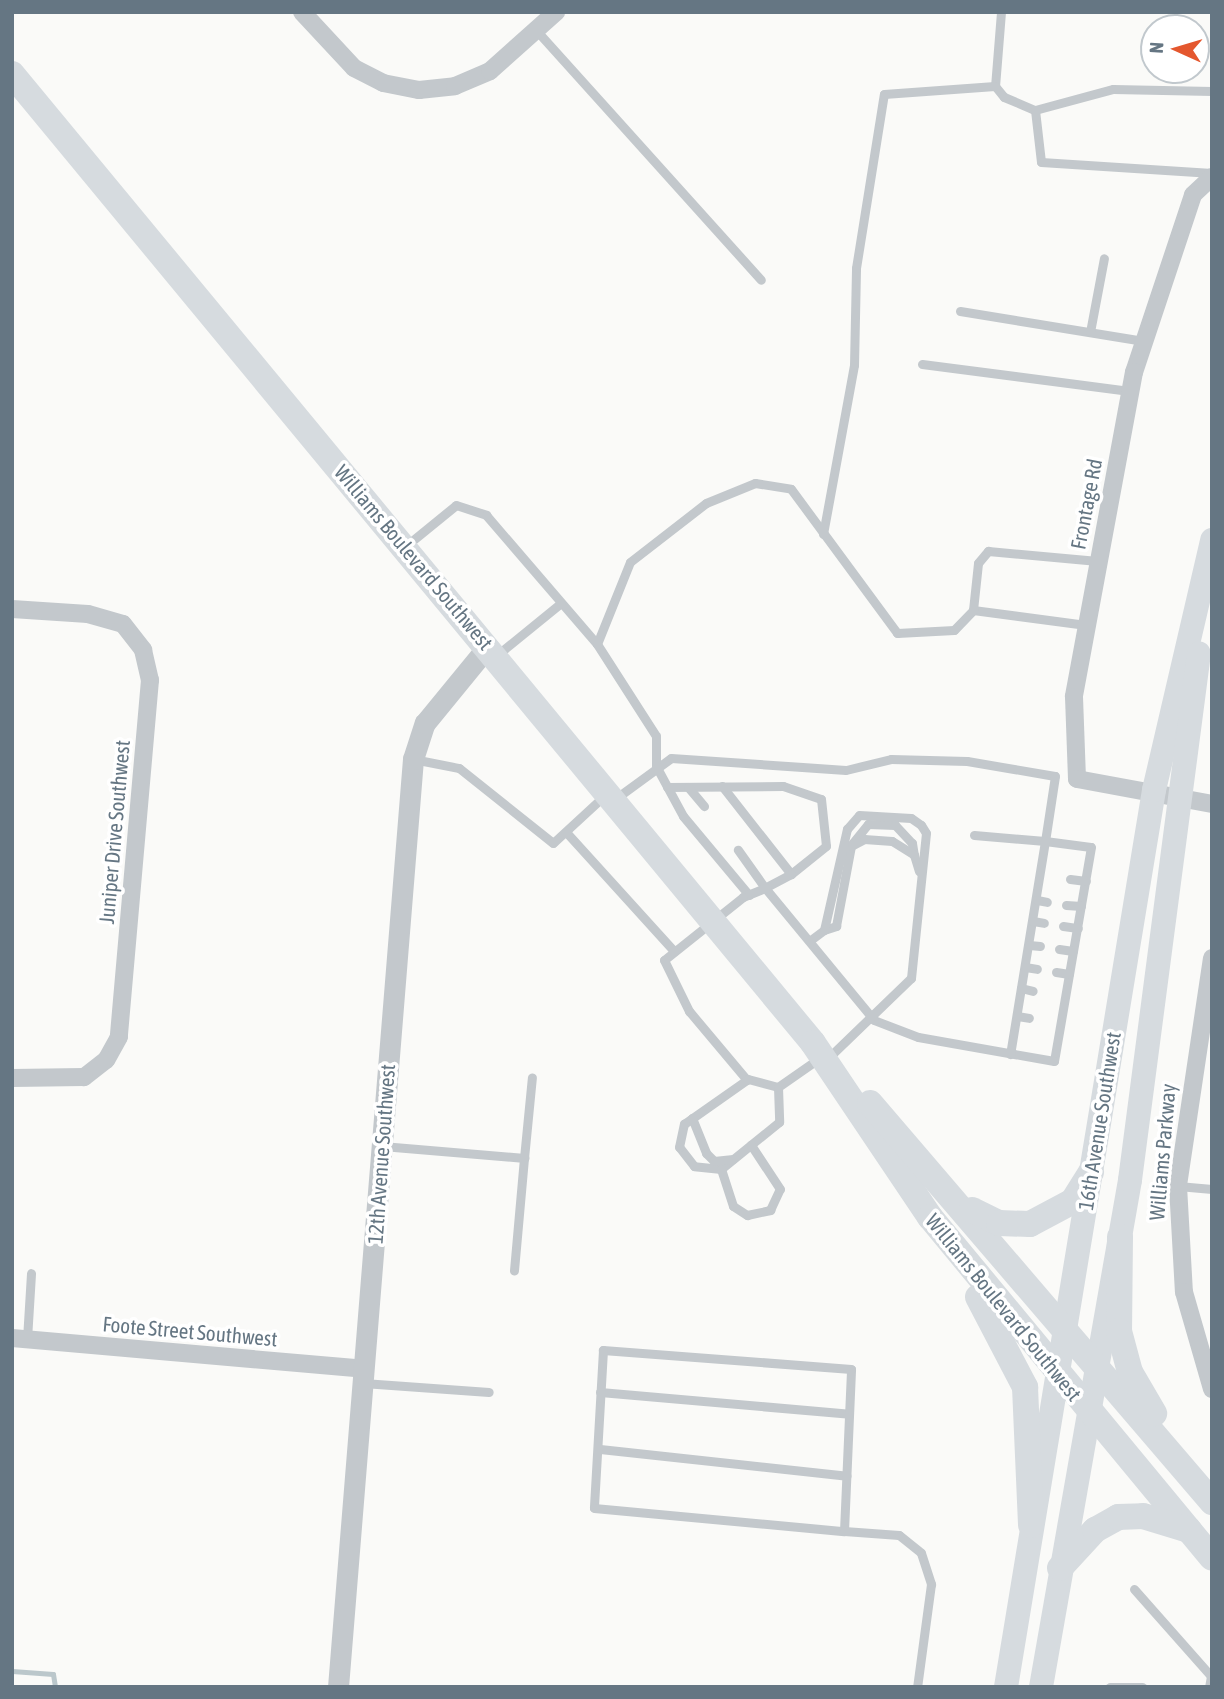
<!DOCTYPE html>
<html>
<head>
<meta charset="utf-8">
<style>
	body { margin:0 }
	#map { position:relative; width:1224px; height:1699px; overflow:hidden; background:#fafaf8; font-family:"Asap Condensed",sans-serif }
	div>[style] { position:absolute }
	.stream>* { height:5px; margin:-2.5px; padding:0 2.5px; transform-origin:2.5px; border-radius:2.5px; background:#bbc7cb }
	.service>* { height:9px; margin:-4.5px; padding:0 4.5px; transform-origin:4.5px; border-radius:4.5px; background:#c3c8cc }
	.minor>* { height:18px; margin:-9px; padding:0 9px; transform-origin:9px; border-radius:9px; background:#c3c8cc }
	.tertiary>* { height:21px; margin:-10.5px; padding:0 10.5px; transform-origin:10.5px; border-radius:10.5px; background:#c3c8cc }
	.secondary>* { height:24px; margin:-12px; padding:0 12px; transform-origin:12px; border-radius:12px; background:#d6dbdf }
	.primary>* { height:26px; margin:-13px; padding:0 13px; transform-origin:13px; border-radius:13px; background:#d6dbdf }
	span { translate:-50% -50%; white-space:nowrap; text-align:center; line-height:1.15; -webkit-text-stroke:7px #fff; paint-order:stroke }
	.street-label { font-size:21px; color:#657683 }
	.frame { position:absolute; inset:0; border:14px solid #657683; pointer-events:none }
	.north { position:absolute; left:1140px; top:14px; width:70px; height:70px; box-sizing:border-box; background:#fff; border:2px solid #c1c8cd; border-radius:50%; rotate:274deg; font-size:19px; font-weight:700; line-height:28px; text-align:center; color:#657683 }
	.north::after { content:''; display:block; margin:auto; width:24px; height:32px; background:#e4572e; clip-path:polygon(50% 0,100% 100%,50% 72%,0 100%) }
</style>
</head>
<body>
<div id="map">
	<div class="stream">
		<div style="left:12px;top:1671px;width:41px;rotate:4.2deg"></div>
		<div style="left:53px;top:1674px;width:13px;rotate:81deg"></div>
	</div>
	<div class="service">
		<div style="left:1001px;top:12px;width:74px;rotate:94.6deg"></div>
		<div style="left:995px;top:86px;width:14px;rotate:51deg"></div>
		<div style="left:1004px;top:97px;width:34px;rotate:23deg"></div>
		<div style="left:1035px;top:110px;width:52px;rotate:83.4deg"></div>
		<div style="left:1041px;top:162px;width:171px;rotate:3.7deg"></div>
		<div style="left:536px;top:30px;width:336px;rotate:48deg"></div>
		<div style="left:1035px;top:110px;width:81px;rotate:-15.1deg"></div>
		<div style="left:1113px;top:89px;width:99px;rotate:1.2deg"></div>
		<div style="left:960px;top:311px;width:186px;rotate:9.3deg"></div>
		<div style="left:1090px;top:332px;width:75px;rotate:-79.3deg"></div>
		<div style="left:922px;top:364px;width:211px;rotate:7.4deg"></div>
		<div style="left:823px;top:534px;width:172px;rotate:-79.6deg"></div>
		<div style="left:854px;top:365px;width:97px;rotate:-88.8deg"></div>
		<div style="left:856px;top:268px;width:176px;rotate:-80.9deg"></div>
		<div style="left:884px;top:94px;width:111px;rotate:-4.1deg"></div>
		<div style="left:407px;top:545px;width:63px;rotate:-39.2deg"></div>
		<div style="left:456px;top:505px;width:32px;rotate:18deg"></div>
		<div style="left:486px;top:515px;width:170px;rotate:49.3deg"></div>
		<div style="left:597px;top:644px;width:109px;rotate:57.3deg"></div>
		<div style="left:656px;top:736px;width:30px;rotate:90deg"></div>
		<div style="left:656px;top:766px;width:57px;rotate:61.6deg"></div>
		<div style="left:683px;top:816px;width:103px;rotate:50.1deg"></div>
		<div style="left:1086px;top:625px;width:114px;rotate:-172.4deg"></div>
		<div style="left:973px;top:610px;width:47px;rotate:-83.9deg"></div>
		<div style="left:978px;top:563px;width:16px;rotate:-50deg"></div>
		<div style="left:988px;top:551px;width:110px;rotate:5.2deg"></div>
		<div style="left:597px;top:644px;width:88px;rotate:-68.1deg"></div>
		<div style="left:630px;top:562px;width:96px;rotate:-37.8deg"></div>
		<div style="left:706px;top:503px;width:53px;rotate:-22.2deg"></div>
		<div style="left:755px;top:483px;width:36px;rotate:9deg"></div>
		<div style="left:791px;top:489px;width:179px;rotate:53.6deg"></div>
		<div style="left:897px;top:633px;width:57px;rotate:-3deg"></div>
		<div style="left:954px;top:630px;width:28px;rotate:-46deg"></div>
		<div style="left:497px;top:655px;width:82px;rotate:-39.1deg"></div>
		<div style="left:413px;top:759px;width:47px;rotate:11.1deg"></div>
		<div style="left:459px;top:768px;width:120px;rotate:38.6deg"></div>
		<div style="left:553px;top:843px;width:69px;rotate:-42.7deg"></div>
		<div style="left:722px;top:786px;width:112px;rotate:51.9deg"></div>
		<div style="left:667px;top:787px;width:116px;rotate:-0.5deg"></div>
		<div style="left:783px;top:786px;width:40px;rotate:18.9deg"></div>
		<div style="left:821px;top:799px;width:47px;rotate:83.9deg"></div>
		<div style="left:826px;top:846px;width:45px;rotate:141.3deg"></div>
		<div style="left:791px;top:874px;width:30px;rotate:152deg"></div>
		<div style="left:765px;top:888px;width:47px;rotate:-125.4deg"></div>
		<div style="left:688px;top:787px;width:25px;rotate:50deg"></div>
		<div style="left:615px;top:799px;width:69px;rotate:-36.2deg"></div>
		<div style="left:671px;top:758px;width:175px;rotate:3.9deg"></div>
		<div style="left:846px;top:770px;width:46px;rotate:-13.7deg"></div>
		<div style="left:891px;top:759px;width:76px;rotate:1.5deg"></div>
		<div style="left:967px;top:761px;width:89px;rotate:9.7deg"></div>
		<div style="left:1055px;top:776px;width:66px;rotate:98.7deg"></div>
		<div style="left:1045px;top:841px;width:46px;rotate:7.4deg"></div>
		<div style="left:1091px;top:847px;width:217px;rotate:99.8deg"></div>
		<div style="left:1054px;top:1061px;width:138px;rotate:-170deg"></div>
		<div style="left:918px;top:1037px;width:47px;rotate:-158.9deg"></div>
		<div style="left:874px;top:1020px;width:171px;rotate:-129.5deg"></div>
		<div style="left:765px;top:888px;width:24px;rotate:158deg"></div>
		<div style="left:743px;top:897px;width:101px;rotate:141.4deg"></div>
		<div style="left:664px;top:960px;width:57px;rotate:63.9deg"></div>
		<div style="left:689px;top:1011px;width:90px;rotate:50deg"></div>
		<div style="left:566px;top:832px;width:161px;rotate:47.8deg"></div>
		<div style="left:974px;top:835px;width:71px;rotate:4.8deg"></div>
		<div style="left:1045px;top:841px;width:216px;rotate:99.3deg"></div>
		<div style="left:851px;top:845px;width:27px;rotate:-51deg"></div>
		<div style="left:868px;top:824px;width:27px;rotate:2deg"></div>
		<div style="left:895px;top:825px;width:25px;rotate:47deg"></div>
		<div style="left:912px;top:843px;width:12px;rotate:81deg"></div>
		<div style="left:1070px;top:879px;width:16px;rotate:7deg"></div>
		<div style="left:1037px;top:900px;width:10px;rotate:11deg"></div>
		<div style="left:1066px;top:905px;width:15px;rotate:4deg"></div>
		<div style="left:1033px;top:921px;width:11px;rotate:10deg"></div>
		<div style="left:1063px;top:926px;width:15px;rotate:8deg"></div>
		<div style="left:824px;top:930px;width:13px;rotate:-18deg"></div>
		<div style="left:836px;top:926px;width:81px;rotate:-79.4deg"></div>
		<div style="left:851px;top:846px;width:15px;rotate:-28deg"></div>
		<div style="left:864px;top:839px;width:28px;rotate:4deg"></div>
		<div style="left:892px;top:841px;width:26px;rotate:32deg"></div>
		<div style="left:914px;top:855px;width:17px;rotate:73deg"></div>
		<div style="left:812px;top:939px;width:15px;rotate:-37deg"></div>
		<div style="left:824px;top:930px;width:104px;rotate:-77.2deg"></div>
		<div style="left:847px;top:829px;width:18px;rotate:-49deg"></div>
		<div style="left:859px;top:815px;width:52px;rotate:3.3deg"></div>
		<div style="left:911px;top:818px;width:12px;rotate:35deg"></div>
		<div style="left:921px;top:825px;width:9px;rotate:58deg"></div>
		<div style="left:926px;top:833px;width:146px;rotate:95.9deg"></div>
		<div style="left:911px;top:978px;width:117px;rotate:136deg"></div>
		<div style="left:1029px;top:945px;width:11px;rotate:5deg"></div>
		<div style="left:1059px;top:949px;width:14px;rotate:8deg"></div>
		<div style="left:1025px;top:967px;width:12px;rotate:9deg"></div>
		<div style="left:1056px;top:972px;width:13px;rotate:9deg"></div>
		<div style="left:1021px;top:988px;width:12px;rotate:14deg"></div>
		<div style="left:1017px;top:1016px;width:12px;rotate:9deg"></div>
		<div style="left:748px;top:1079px;width:31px;rotate:15deg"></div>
		<div style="left:778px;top:1087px;width:35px;rotate:88deg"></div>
		<div style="left:779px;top:1122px;width:75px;rotate:141deg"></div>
		<div style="left:721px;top:1169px;width:27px;rotate:-174deg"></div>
		<div style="left:694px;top:1166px;width:24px;rotate:-128deg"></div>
		<div style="left:679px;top:1147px;width:24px;rotate:-78deg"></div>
		<div style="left:684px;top:1124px;width:78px;rotate:-35.1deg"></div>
		<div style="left:778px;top:1087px;width:52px;rotate:-34.9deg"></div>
		<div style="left:692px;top:1118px;width:38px;rotate:68deg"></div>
		<div style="left:706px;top:1153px;width:11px;rotate:45deg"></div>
		<div style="left:714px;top:1161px;width:19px;rotate:-6deg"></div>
		<div style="left:382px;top:1146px;width:143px;rotate:4.8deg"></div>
		<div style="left:524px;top:1158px;width:113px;rotate:95.1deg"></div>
		<div style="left:524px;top:1158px;width:81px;rotate:-84.4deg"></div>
		<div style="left:721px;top:1169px;width:39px;rotate:72deg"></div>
		<div style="left:733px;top:1206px;width:17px;rotate:33deg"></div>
		<div style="left:747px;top:1215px;width:24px;rotate:-12deg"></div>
		<div style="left:770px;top:1210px;width:23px;rotate:-65deg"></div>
		<div style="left:780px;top:1189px;width:53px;rotate:-123.4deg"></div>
		<div style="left:1178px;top:1186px;width:34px;rotate:5deg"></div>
		<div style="left:27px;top:1339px;width:66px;rotate:-86.5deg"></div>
		<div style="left:363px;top:1383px;width:126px;rotate:4.1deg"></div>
		<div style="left:600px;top:1392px;width:250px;rotate:5deg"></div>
		<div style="left:600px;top:1449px;width:248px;rotate:6.2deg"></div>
		<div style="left:844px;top:1531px;width:162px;rotate:-87.5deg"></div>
		<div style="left:851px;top:1369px;width:249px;rotate:-175.6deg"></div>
		<div style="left:603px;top:1350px;width:158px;rotate:93.3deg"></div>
		<div style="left:594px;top:1508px;width:251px;rotate:5.3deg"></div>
		<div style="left:844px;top:1531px;width:55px;rotate:4.2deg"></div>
		<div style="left:899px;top:1535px;width:28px;rotate:39deg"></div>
		<div style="left:921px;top:1553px;width:33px;rotate:72deg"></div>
		<div style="left:931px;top:1584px;width:104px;rotate:97.7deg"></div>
		<div style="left:1134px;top:1589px;width:116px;rotate:48.5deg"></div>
		<div style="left:1211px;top:1676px;width:11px;rotate:100deg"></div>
		<div style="left:1110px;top:1687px;width:32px"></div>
	</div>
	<div class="minor">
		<div style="left:302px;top:12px;width:76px;rotate:47.1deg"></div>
		<div style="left:354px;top:68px;width:33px;rotate:27deg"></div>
		<div style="left:383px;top:83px;width:37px;rotate:11deg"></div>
		<div style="left:419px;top:90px;width:36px;rotate:-6deg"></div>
		<div style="left:455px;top:86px;width:38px;rotate:-23deg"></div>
		<div style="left:490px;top:71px;width:89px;rotate:-41.8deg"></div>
		<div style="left:1212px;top:177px;width:26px;rotate:137deg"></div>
		<div style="left:1193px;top:195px;width:187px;rotate:108.4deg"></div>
		<div style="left:1134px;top:372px;width:330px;rotate:100.5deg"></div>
		<div style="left:1074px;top:697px;width:82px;rotate:87.9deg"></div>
		<div style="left:1077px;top:779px;width:137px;rotate:10.5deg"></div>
		<div style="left:12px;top:609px;width:76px;rotate:3.8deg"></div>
		<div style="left:88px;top:614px;width:36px;rotate:16deg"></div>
		<div style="left:123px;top:624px;width:33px;rotate:52deg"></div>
		<div style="left:143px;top:650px;width:31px;rotate:77deg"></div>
		<div style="left:150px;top:680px;width:358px;rotate:95deg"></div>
		<div style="left:119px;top:1037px;width:26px;rotate:119deg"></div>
		<div style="left:106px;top:1060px;width:28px;rotate:142deg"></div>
		<div style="left:84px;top:1077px;width:72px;rotate:179.2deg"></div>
		<div style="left:1212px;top:958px;width:231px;rotate:98.5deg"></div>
		<div style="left:1178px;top:1186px;width:106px;rotate:86.8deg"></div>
		<div style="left:1184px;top:1292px;width:101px;rotate:73.9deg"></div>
		<div style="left:12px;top:1338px;width:353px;rotate:5deg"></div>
	</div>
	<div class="tertiary">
		<div style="left:338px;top:1687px;width:931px;rotate:-85.38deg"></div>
		<div style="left:413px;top:759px;width:38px;rotate:-72deg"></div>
		<div style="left:425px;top:723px;width:99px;rotate:-50.7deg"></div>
	</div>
	<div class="secondary">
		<div style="left:1006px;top:1687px;width:909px;rotate:-80.63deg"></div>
		<div style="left:1154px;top:790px;width:257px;rotate:-76.9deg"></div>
		<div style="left:1041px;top:1687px;width:515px;rotate:-80.04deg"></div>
		<div style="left:1130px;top:1180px;width:531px;rotate:-82.54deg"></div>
	</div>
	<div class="primary">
		<div style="left:12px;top:74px;width:1257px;rotate:50.42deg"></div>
		<div style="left:813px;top:1043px;width:210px;rotate:56.1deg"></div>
		<div style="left:930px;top:1217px;width:442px;rotate:50.4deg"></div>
		<div style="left:870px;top:1103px;width:526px;rotate:49.4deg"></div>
		<div style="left:972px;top:1210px;width:30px;rotate:26deg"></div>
		<div style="left:999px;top:1223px;width:31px;rotate:2deg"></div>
		<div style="left:1030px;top:1224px;width:49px;rotate:-28.1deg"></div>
		<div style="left:1073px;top:1201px;width:34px;rotate:-58deg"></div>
		<div style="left:1120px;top:1237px;width:94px;rotate:90.6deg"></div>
		<div style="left:1119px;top:1331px;width:42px;rotate:75deg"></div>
		<div style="left:1130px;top:1372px;width:48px;rotate:59.7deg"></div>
		<div style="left:978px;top:1297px;width:102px;rotate:62.4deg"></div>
		<div style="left:1025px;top:1387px;width:138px;rotate:87.5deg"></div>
		<div style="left:1060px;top:1568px;width:52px;rotate:-47.4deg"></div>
		<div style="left:1095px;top:1530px;width:26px;rotate:-29deg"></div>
		<div style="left:1118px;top:1517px;width:25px;rotate:-2deg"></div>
		<div style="left:1143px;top:1516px;width:48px;rotate:16.9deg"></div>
	</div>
	<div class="street-label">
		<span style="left:1086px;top:504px;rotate:-79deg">Frontage Rd</span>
		<span style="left:414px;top:557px;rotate:50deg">Williams Boulevard Southwest</span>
		<span style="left:114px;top:832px;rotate:-85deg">Juniper Drive Southwest</span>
		<span style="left:1099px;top:1121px;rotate:-81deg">16th Avenue Southwest</span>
		<span style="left:1162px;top:1152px;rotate:-85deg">Williams Parkway</span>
		<span style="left:381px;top:1154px;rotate:-86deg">12th Avenue Southwest</span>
		<span style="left:1004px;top:1307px;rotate:51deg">Williams Boulevard Southwest</span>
		<span style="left:190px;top:1331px;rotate:5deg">Foote Street Southwest</span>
	</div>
	<div class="frame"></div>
	<div class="north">N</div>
</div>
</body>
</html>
